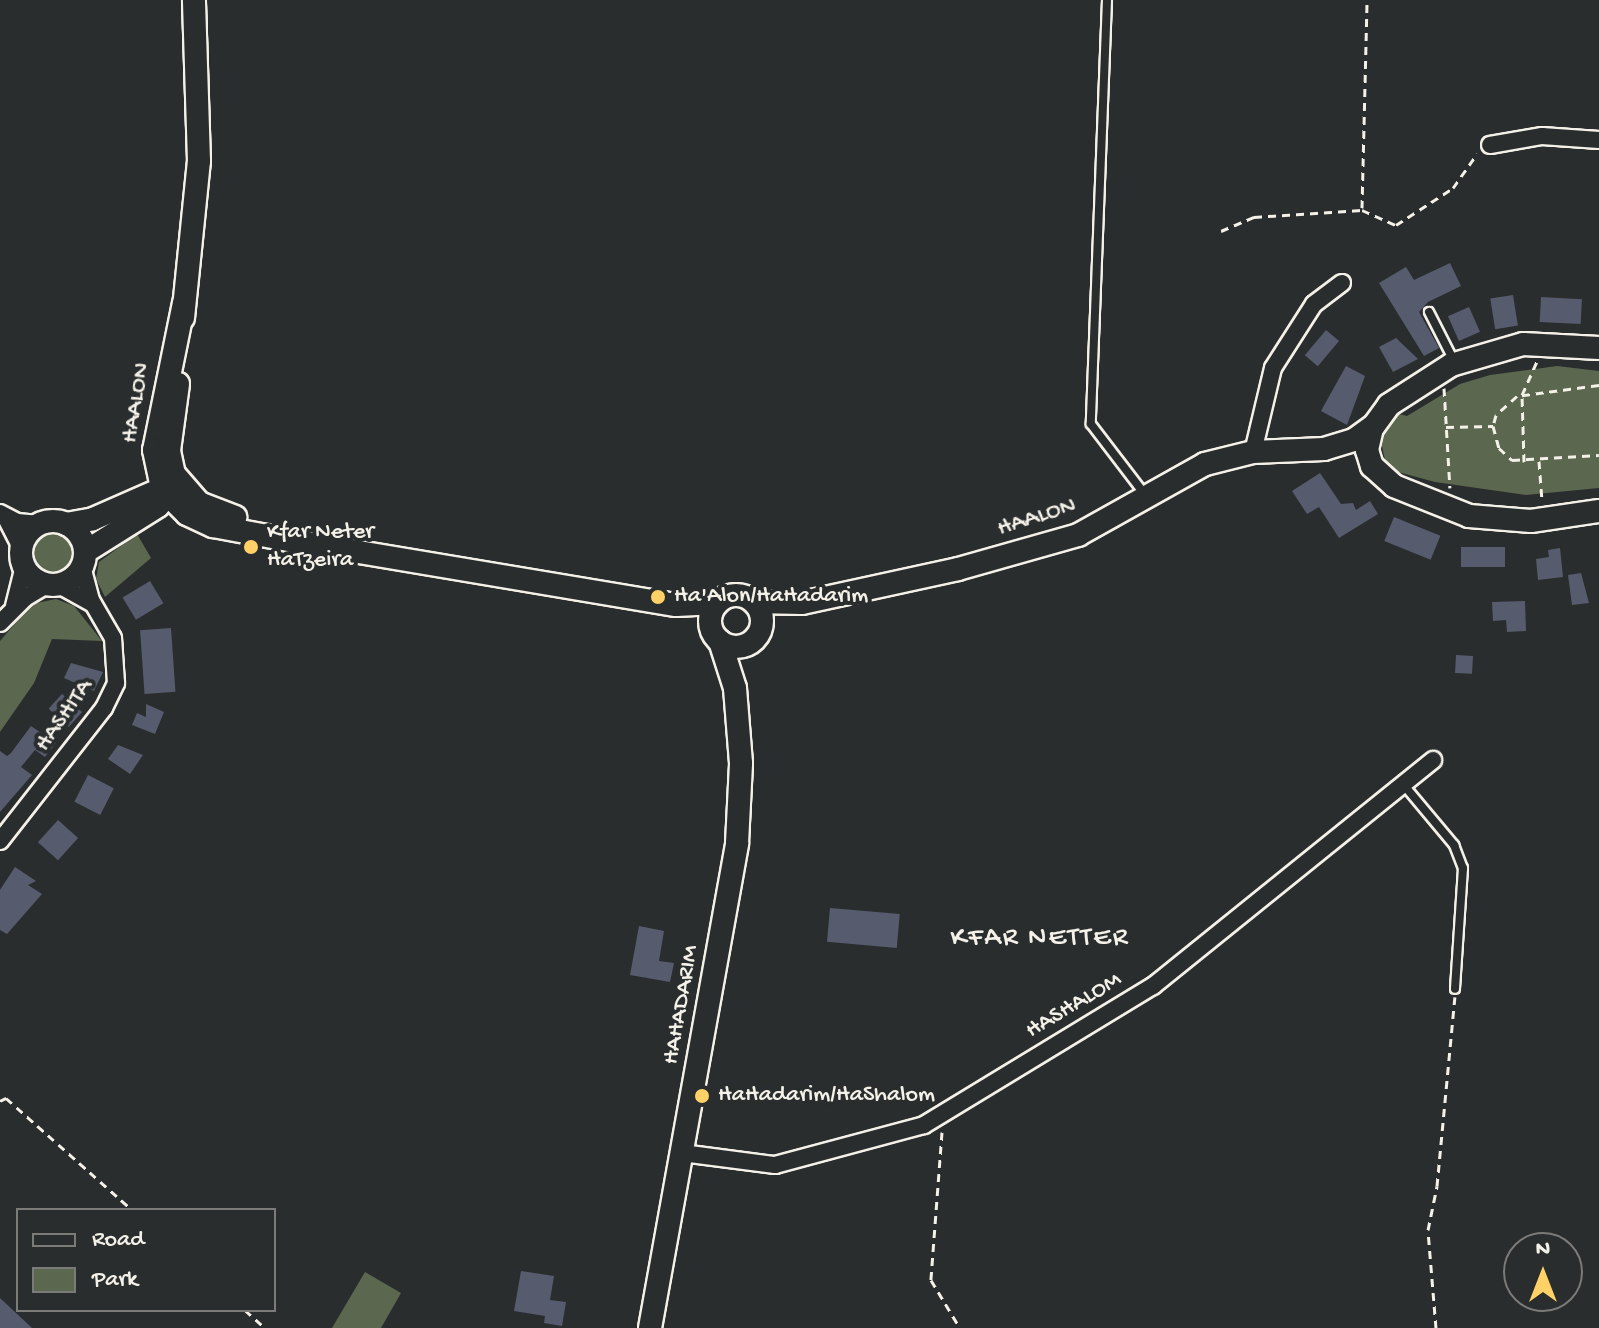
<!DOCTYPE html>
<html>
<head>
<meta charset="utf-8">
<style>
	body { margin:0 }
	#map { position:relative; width:1599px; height:1328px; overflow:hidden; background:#2a2d2e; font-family:"Gochi Hand",sans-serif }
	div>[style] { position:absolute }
	.green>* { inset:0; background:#5c674f }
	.round { border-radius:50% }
	.building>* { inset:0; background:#565c6d; transform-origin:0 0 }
	.path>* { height:3px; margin-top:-1.5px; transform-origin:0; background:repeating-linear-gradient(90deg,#f4f1e8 0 8px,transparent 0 14px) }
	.roads { filter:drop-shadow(2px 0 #f4f1e8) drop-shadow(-2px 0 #f4f1e8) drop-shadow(0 2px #f4f1e8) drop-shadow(0 -2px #f4f1e8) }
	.lane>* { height:8px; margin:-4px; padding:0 4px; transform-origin:4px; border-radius:4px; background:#2a2d2e }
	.street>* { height:16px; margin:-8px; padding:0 8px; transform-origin:8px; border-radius:8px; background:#2a2d2e }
	.secondary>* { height:22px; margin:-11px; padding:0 11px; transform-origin:11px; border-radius:11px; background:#2a2d2e }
	.secondary>.ring { margin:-11px; padding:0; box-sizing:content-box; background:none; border:22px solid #2a2d2e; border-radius:50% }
	.dots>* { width:22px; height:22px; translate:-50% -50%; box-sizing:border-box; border:4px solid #2a2d2e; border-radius:50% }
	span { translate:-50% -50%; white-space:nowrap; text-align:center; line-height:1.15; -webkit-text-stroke:8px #2a2d2e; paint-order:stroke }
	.street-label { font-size:24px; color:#f4f1e8 }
	.poi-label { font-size:24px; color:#f4f1e8 }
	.left { translate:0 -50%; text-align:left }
	.quarter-label { font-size:28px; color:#f4f1e8; letter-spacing:2px }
	.legend { position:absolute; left:16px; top:1208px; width:260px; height:104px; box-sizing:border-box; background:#2a2d2e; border:2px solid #7b7b78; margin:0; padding:10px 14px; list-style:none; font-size:24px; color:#f4f1e8 }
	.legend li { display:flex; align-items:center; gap:16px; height:40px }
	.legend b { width:40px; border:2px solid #7b7b78 }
	.north { position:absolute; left:1503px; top:1232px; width:80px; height:80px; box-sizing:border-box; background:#2a2d2e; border:2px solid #7b7b78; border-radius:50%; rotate:0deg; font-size:22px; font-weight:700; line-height:32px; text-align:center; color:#f4f1e8 }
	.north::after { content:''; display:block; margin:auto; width:28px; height:36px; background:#ffd166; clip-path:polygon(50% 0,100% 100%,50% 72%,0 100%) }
</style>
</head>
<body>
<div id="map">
	<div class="green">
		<div style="clip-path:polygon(1557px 366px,1599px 371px,1599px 488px,1526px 495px,1435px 482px,1387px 469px,1381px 442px,1395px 413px,1407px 416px,1460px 384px,1490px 375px)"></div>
		<div class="round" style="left:32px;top:532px;width:42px;height:42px"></div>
		<div style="clip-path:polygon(137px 534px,151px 558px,105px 597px,96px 579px,99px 562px)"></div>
		<div style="clip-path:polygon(56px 599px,74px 606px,102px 641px,52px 639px,34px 683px,0 732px,0 641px,32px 604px)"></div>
		<div style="clip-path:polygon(365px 1272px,401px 1293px,381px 1328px,332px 1328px)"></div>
	</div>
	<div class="building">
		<div style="clip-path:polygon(1450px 263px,1461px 286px,1428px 302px,1419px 312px,1439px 348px,1424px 356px,1379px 283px,1406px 267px,1414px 280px)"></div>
		<div style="left:1513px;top:295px;width:31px;height:23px;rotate:81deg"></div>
		<div style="left:1541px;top:297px;width:41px;height:25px;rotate:3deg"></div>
		<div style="left:1469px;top:307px;width:27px;height:23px;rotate:66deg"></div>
		<div style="left:1326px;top:330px;width:17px;height:33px;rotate:40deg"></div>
		<div style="clip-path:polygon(1396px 338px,1418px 359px,1393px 372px,1379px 347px)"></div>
		<div style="clip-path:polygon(1346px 366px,1365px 376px,1347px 425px,1321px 411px)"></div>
		<div style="clip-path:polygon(1320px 473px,1341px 504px,1353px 503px,1356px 510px,1370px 501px,1378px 514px,1339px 538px,1319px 507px,1307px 514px,1292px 491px)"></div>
		<div style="left:1394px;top:517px;width:50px;height:26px;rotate:22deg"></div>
		<div style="left:1461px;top:547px;width:44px;height:20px"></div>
		<div style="clip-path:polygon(1560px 548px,1563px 577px,1538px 580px,1536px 559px,1549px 557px,1548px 550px)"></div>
		<div style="clip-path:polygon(1581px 573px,1589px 603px,1572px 605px,1568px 575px)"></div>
		<div style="left:150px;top:581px;width:26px;height:32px;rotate:59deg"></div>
		<div style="clip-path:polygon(1525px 601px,1526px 631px,1507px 632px,1506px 620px,1493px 621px,1492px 602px)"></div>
		<div style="left:171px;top:628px;width:64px;height:31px;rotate:86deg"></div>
		<div style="left:1456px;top:655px;width:17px;height:18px;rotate:3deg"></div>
		<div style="clip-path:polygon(71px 663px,103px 672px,94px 691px,64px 678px)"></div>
		<div style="left:62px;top:694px;width:27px;height:20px;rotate:42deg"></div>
		<div style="clip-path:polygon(146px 704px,164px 712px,155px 734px,132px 725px,137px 713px,146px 717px)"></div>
		<div style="clip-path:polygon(31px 726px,56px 743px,45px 757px,35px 750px,21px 767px,32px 775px,0 812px,0 751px,7px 756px,11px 753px)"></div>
		<div style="clip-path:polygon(118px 745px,143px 755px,130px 774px,108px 759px)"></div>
		<div style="left:88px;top:775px;width:29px;height:30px;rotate:27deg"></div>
		<div style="left:58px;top:820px;width:27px;height:30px;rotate:42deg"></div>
		<div style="clip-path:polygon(15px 867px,36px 881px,28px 885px,42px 894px,7px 934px,0 930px,0 890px)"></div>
		<div style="left:830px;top:908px;width:70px;height:34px;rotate:5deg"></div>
		<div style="clip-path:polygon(639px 926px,664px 931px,659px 961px,674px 963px,670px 982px,630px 975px)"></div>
		<div style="clip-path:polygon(521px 1271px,554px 1276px,550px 1300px,566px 1302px,562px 1326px,544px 1323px,545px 1316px,514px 1311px)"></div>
		<div style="clip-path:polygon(0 1298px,32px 1328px,0 1328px)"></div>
	</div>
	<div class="path">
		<div style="left:1362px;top:208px;width:208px;rotate:-88.6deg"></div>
		<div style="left:1221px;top:231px;width:36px;rotate:-23deg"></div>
		<div style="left:1254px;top:217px;width:108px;rotate:-3.7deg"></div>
		<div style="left:1362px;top:210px;width:37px;rotate:24deg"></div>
		<div style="left:1396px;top:225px;width:68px;rotate:-33deg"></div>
		<div style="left:1453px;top:188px;width:42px;rotate:-54.8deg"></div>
		<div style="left:1599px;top:385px;width:83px;rotate:172.4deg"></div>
		<div style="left:1517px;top:396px;width:28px;rotate:138deg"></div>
		<div style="left:1496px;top:415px;width:11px;rotate:105deg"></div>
		<div style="left:1493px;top:426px;width:23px;rotate:75deg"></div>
		<div style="left:1499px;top:448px;width:18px;rotate:43deg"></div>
		<div style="left:1512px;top:460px;width:87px;rotate:-3.3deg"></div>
		<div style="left:1444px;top:388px;width:100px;rotate:86.6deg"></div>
		<div style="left:1446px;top:427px;width:47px;rotate:-1.2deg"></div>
		<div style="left:1539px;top:461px;width:40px;rotate:85.7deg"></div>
		<div style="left:1524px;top:462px;width:67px;rotate:-91.7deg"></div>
		<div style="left:1522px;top:395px;width:37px;rotate:-66deg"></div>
		<div style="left:0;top:1101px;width:7px;rotate:-27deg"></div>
		<div style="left:6px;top:1098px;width:169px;rotate:41.6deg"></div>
		<div style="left:942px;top:1132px;width:148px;rotate:94.3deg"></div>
		<div style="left:931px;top:1280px;width:56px;rotate:58.9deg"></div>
		<div style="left:245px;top:1310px;width:27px;rotate:42deg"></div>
		<div style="left:1436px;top:1328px;width:98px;rotate:-94.7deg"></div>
		<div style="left:1428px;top:1230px;width:45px;rotate:-78.4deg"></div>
		<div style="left:1437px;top:1186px;width:190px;rotate:-84.6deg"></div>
	</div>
	<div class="roads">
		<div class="lane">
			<div style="left:1107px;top:0;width:424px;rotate:92.2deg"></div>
			<div style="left:1091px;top:424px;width:91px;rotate:52.6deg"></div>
			<div style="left:1429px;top:312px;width:55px;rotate:63deg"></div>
			<div style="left:1403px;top:784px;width:80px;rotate:50.1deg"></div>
			<div style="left:1454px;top:845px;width:25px;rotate:69deg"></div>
			<div style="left:1463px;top:868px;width:121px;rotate:93.8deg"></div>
		</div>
		<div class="street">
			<div style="left:1490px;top:145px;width:53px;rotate:-9.8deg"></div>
			<div style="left:1542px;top:136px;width:57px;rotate:4deg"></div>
			<div style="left:1253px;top:452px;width:86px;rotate:-76.6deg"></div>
			<div style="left:1273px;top:368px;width:76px;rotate:-57.4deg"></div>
			<div style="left:1314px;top:304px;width:35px;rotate:-37deg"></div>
			<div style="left:0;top:513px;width:19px;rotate:28deg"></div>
			<div style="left:17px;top:522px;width:23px;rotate:5deg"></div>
			<div style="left:6px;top:518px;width:33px;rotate:63deg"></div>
			<div style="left:59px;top:585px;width:39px;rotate:29deg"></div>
			<div style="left:14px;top:606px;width:41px;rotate:-76deg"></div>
			<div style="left:0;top:623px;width:35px;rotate:-45deg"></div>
			<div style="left:25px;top:598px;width:26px;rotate:-31deg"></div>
			<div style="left:0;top:841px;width:169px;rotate:-52deg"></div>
			<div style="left:104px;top:708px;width:28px;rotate:-64deg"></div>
			<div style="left:116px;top:683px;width:45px;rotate:-93.8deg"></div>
			<div style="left:113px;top:638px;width:44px;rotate:-120.1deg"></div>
			<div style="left:91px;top:600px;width:35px;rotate:-105deg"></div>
			<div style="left:682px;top:1153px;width:94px;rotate:7.4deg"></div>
			<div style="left:775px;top:1165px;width:154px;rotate:-15deg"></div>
			<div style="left:924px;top:1125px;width:268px;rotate:-31.3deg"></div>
			<div style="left:1153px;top:986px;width:360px;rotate:-38.9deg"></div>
		</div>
		<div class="secondary">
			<div style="left:184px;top:303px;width:150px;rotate:101.5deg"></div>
			<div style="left:154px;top:450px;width:40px;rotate:78deg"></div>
			<div style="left:162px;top:489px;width:35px;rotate:45deg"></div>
			<div style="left:187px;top:514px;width:29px;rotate:25deg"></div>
			<div style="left:213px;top:526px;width:94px;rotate:10.5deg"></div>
			<div style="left:305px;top:543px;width:376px;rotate:9.5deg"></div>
			<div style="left:676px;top:605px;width:41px;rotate:-2.8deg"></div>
			<div style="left:183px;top:318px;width:158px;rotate:-84.2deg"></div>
			<div style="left:199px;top:161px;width:161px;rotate:-91.8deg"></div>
			<div style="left:1599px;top:348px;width:76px;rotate:-177deg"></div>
			<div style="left:1523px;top:344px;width:75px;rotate:163.7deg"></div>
			<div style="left:1451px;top:365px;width:74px;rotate:147.2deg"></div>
			<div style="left:1389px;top:405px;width:29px;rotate:126deg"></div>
			<div style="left:1372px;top:428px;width:23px;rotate:103deg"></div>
			<div style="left:1367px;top:450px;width:17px;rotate:73deg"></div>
			<div style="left:1372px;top:466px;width:30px;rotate:42deg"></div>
			<div style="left:1394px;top:486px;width:81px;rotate:21.8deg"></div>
			<div style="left:1469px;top:516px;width:62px;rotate:4.6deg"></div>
			<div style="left:1531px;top:521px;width:69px;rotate:-8.4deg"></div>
			<div style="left:178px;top:384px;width:68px;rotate:97.7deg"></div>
			<div style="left:169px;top:451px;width:24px;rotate:78deg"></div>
			<div style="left:174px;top:474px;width:38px;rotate:49deg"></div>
			<div style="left:199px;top:503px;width:39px;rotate:21deg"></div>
			<div class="ring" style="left:21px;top:521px;width:42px;height:42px"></div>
			<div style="left:66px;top:524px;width:27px;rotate:-10deg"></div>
			<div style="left:93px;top:519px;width:87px;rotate:-23.6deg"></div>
			<div style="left:85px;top:552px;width:86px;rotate:-32.2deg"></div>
			<div style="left:158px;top:506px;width:25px;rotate:-48deg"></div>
			<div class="ring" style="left:710px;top:595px;width:30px;height:30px"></div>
			<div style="left:754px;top:602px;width:48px;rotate:1.2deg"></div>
			<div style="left:802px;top:603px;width:160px;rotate:-12.3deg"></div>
			<div style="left:958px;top:569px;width:125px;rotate:-15.8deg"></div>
			<div style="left:1078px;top:535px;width:145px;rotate:-29.2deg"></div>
			<div style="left:1205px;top:464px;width:49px;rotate:-14deg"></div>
			<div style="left:1253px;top:452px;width:71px;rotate:-2.4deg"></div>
			<div style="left:1324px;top:449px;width:31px;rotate:-17deg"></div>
			<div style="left:1354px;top:440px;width:24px;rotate:-36deg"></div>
			<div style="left:650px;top:1328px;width:493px;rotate:-79.8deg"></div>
			<div style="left:737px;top:843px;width:80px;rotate:-87.1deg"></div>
			<div style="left:741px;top:763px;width:75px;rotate:-94.6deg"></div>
			<div style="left:735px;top:688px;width:49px;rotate:-107.7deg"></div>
		</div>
	</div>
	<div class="dots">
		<div style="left:251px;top:547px;background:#ffd166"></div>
		<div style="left:658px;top:597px;background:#ffd166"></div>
		<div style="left:702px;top:1096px;background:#ffd166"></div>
	</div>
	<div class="street-label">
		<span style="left:137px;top:403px;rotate:-81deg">HAALON</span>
		<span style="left:1037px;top:518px;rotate:-18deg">HAALON</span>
		<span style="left:65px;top:716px;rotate:-55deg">HASHITA</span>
		<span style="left:682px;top:1005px;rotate:-80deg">HAHADARIM</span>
		<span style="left:1074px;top:1006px;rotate:-31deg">HASHALOM</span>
	</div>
	<div class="poi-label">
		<span class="left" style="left:267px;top:547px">Kfar Neter<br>HaTzeira</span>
		<span class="left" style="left:674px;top:597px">Ha'Alon/HaHadarim</span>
		<span class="left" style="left:718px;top:1096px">HaHadarim/HaShalom</span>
	</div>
	<div class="quarter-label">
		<span style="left:1040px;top:939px">KFAR NETTER</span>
	</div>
	<ul class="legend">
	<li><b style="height:10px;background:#2a2d2e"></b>Road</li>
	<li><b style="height:22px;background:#5c674f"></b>Park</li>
	</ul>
	<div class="north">N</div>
</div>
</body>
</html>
